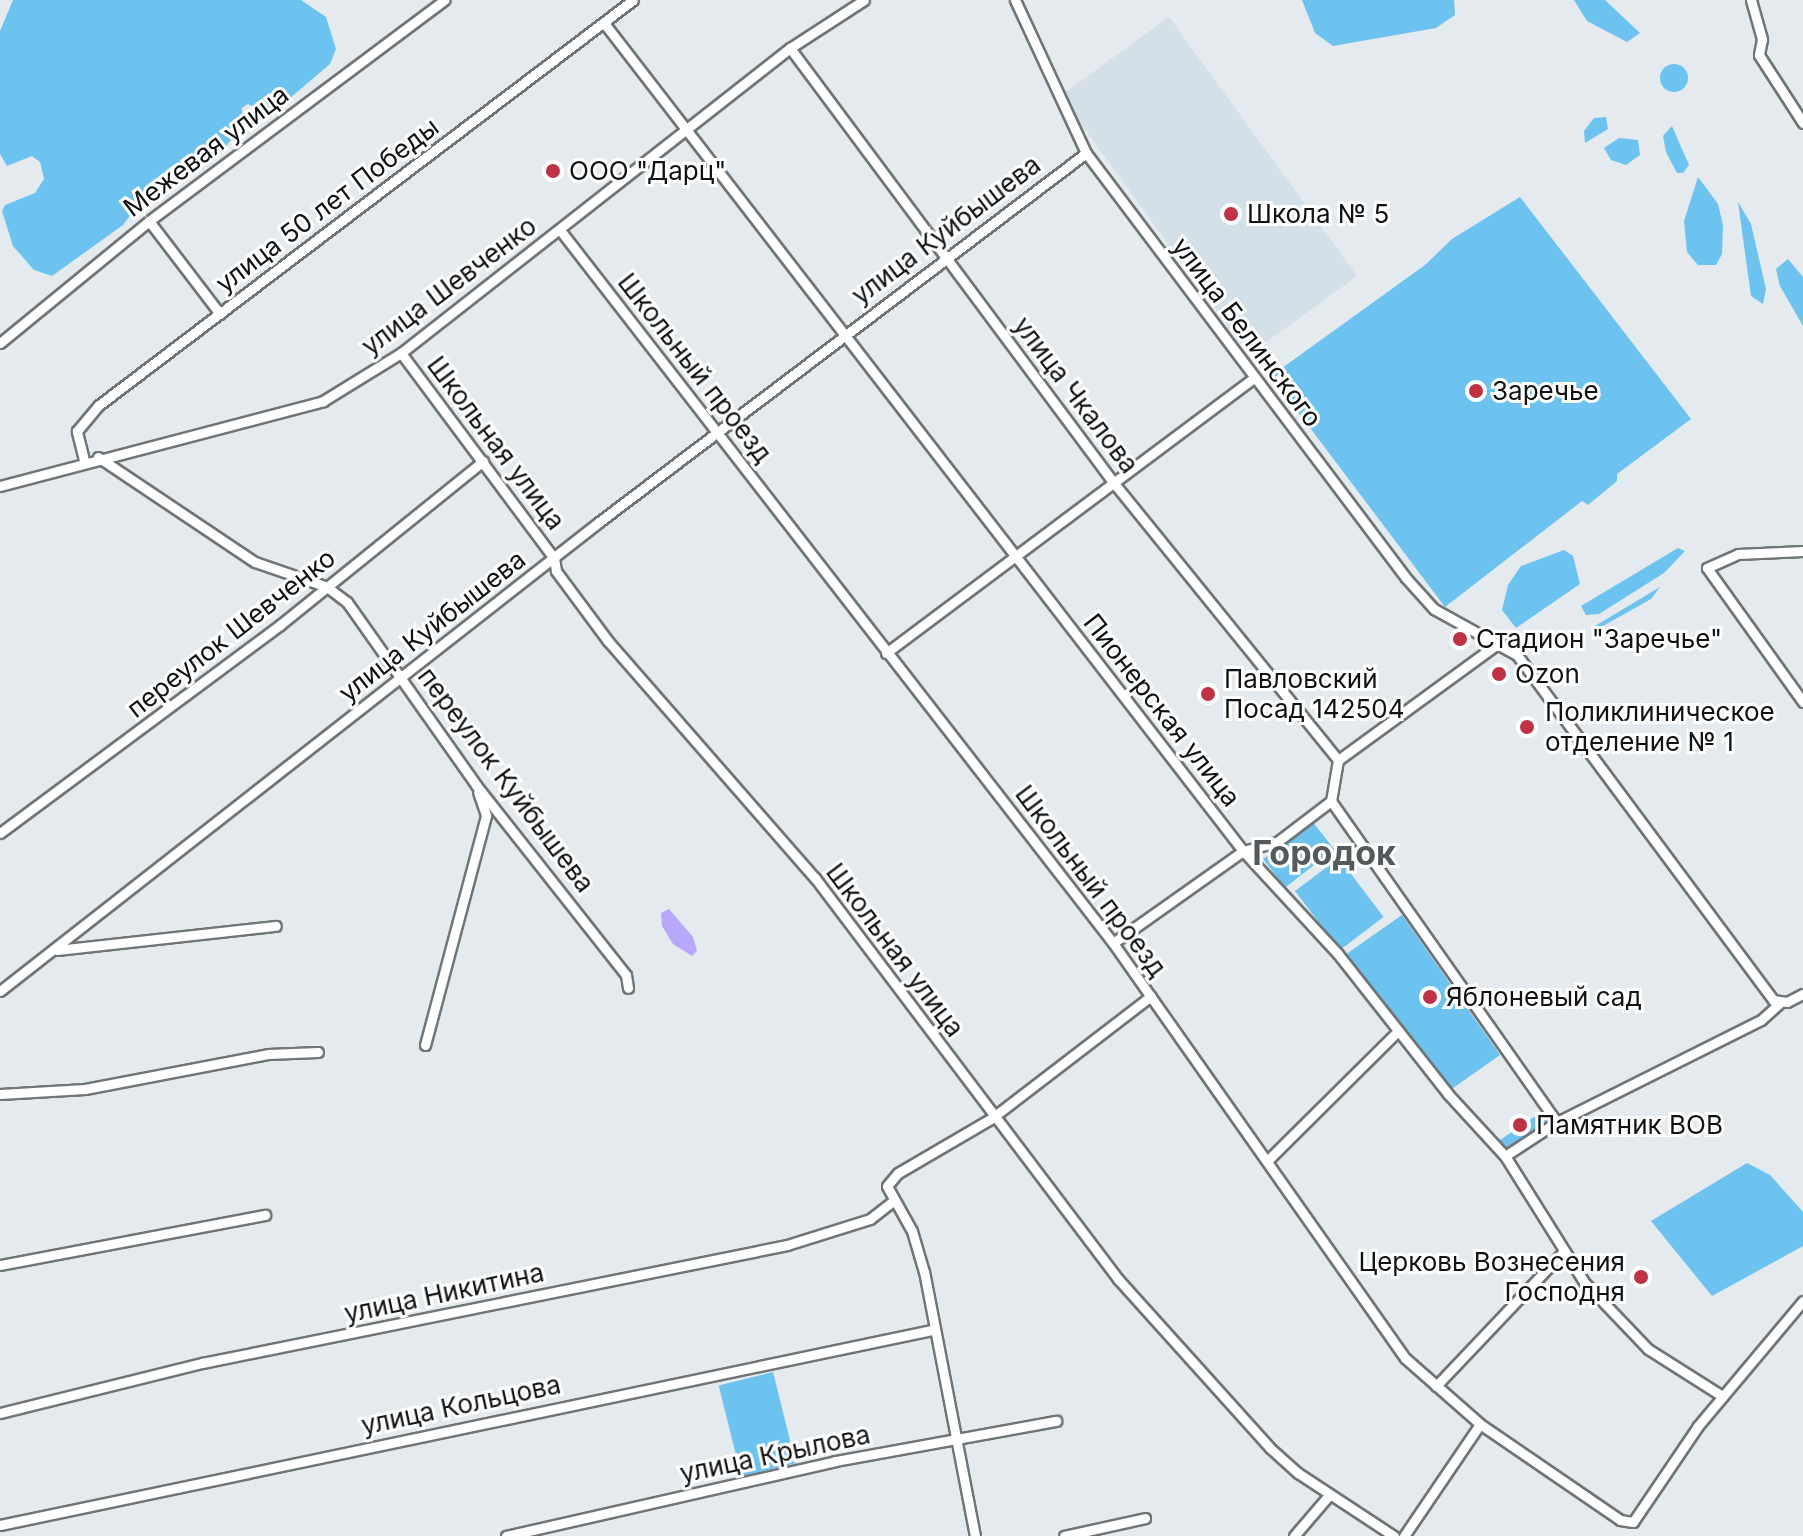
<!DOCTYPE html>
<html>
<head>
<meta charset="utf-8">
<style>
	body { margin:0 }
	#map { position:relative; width:1803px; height:1536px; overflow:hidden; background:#e4eaed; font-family:Inter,sans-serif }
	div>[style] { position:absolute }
	.built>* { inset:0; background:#d3e0e8; transform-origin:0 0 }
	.green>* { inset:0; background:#6cc3ef; transform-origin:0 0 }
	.round { border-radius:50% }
	.water>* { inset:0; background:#b7a8fc }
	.roads { filter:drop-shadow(2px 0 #707577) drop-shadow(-2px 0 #707577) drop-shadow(0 2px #707577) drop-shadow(0 -2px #707577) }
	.minor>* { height:9px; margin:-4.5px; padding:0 4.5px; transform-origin:4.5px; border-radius:4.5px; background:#fff }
	.dots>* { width:22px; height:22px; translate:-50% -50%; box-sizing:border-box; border:4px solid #fff; border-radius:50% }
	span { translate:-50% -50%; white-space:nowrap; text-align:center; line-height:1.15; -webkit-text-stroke:6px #fff; paint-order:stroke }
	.street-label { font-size:26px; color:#101213 }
	.poi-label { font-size:26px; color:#101213 }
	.left { translate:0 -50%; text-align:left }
	.right { translate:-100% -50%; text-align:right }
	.district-label { font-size:34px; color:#54595b; font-weight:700 }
</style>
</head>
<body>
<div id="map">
	<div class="built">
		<div style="left:1169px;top:17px;width:320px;height:134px;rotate:54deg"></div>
	</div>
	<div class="green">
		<div style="clip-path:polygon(13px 0,301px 0,326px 17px,336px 49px,330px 64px,276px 110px,264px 113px,248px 104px,242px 108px,243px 125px,222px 151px,135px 209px,123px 225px,52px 276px,34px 270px,13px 246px,2px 211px,5px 205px,35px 193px,44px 179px,40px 162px,32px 156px,7px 166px,0 154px,0 31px)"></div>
		<div style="clip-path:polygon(1302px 0,1454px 0,1455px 15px,1436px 28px,1333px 46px,1315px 33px)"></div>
		<div style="clip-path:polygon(1574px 0,1605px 0,1640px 33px,1627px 42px,1587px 21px)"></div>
		<div class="round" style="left:1660px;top:64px;width:28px;height:28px"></div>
		<div style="clip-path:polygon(1606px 117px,1608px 129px,1585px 143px,1584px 131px,1594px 118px)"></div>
		<div style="clip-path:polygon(1672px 126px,1689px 165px,1683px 173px,1677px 173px,1666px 152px,1663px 136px)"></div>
		<div style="clip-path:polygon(1619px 138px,1638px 140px,1640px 155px,1626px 165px,1611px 160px,1604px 148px)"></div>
		<div style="clip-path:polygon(1698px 177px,1718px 204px,1723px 225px,1722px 254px,1716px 265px,1698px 265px,1687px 252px,1684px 221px)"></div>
		<div style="clip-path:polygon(1520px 197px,1691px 419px,1617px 474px,1617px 481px,1588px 505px,1582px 501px,1445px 607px,1271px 376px,1425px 265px,1452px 239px)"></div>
		<div style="clip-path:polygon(1738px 202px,1751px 224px,1766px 289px,1763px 304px,1751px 296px)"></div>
		<div style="clip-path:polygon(1788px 259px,1803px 277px,1803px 326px,1780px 286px,1776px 269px)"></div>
		<div style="clip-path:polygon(1678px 548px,1685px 551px,1664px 573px,1599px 614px,1586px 615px,1581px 606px)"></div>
		<div style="clip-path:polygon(1564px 550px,1573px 556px,1580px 584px,1516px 628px,1502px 610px,1508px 585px,1521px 566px)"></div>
		<div style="clip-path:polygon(1660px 587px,1651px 599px,1596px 630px,1595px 626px)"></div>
		<div style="left:1312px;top:821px;width:36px;height:62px;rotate:52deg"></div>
		<div style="left:1339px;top:858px;width:74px;height:55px;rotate:53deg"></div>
		<div style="left:1402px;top:915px;width:171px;height:67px;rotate:55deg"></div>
		<div style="left:1543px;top:1111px;width:11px;height:53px;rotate:56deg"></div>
		<div style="clip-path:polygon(1747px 1163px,1770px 1175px,1803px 1212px,1803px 1246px,1712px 1296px,1651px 1221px)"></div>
		<div style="left:773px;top:1372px;width:94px;height:56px;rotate:76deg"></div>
	</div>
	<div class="water">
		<div style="clip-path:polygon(669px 909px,693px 937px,697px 951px,692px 956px,673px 944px,662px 926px,661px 913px)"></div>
	</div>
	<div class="roads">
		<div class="minor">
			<div style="left:1015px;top:0;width:169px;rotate:65.1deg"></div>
			<div style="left:1086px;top:153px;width:532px;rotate:53.02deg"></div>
			<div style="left:1406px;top:578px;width:42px;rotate:47.9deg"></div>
			<div style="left:1434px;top:609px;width:95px;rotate:29deg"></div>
			<div style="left:1517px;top:655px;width:430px;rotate:53.4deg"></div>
			<div style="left:1773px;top:1000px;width:14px;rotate:8deg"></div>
			<div style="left:1787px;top:1002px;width:18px;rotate:-27deg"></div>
			<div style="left:1751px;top:0;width:41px;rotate:74.2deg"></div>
			<div style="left:1762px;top:39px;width:16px;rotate:101deg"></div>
			<div style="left:1759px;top:55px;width:81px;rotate:57.1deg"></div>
			<div style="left:604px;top:23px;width:1046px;rotate:52.34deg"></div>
			<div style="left:1243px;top:851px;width:140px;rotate:47.3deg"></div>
			<div style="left:1338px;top:954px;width:178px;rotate:51.8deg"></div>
			<div style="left:1448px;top:1094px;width:84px;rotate:47.4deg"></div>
			<div style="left:1505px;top:1156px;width:149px;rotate:57.9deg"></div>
			<div style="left:1584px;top:1282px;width:93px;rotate:46.3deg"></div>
			<div style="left:1648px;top:1349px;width:88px;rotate:32.4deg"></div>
			<div style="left:790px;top:48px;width:541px;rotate:53.34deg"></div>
			<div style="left:1113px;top:482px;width:358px;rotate:51deg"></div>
			<div style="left:149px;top:221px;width:117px;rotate:52.6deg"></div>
			<div style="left:560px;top:230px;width:902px;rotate:52.2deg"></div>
			<div style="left:1113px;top:943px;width:507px;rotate:54.87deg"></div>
			<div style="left:1405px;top:1358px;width:100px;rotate:41.3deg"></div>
			<div style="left:1480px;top:1424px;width:170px;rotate:34.4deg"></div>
			<div style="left:1620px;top:1520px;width:13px;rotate:9deg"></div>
			<div style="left:1633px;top:1522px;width:116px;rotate:-55.9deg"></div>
			<div style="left:1698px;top:1426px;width:163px;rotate:-50deg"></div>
			<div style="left:0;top:343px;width:193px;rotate:-39.3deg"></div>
			<div style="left:149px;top:221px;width:369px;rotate:-36.8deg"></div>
			<div style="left:401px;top:353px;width:256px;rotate:53.3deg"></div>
			<div style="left:554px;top:558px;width:13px;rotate:81deg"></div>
			<div style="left:556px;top:571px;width:87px;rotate:53.4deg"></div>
			<div style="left:608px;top:641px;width:315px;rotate:48.9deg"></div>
			<div style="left:815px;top:878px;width:503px;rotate:52.92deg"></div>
			<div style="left:1118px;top:1279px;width:227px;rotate:48deg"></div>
			<div style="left:1270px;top:1448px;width:38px;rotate:42deg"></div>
			<div style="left:1298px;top:1473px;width:115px;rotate:33.3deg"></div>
			<div style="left:98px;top:457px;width:189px;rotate:33.8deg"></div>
			<div style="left:255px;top:562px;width:76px;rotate:19.1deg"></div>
			<div style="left:327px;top:587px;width:25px;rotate:37deg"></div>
			<div style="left:347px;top:602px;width:224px;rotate:54.8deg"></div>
			<div style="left:476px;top:785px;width:242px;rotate:51.7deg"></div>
			<div style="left:626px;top:975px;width:13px;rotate:81deg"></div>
			<div style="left:84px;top:460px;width:30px;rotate:-104deg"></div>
			<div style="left:77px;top:431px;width:34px;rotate:-50deg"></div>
			<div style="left:99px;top:405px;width:670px;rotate:-37.18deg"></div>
			<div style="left:0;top:486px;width:334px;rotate:-14.7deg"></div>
			<div style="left:323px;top:401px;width:92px;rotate:-31.6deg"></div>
			<div style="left:401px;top:353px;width:494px;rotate:-38.1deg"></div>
			<div style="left:790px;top:48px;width:88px;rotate:-33deg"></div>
			<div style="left:1803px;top:551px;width:65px;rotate:177.4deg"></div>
			<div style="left:1738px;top:554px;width:34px;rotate:156deg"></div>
			<div style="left:1707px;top:568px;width:165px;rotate:54.4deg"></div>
			<div style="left:1500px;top:642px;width:200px;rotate:143.9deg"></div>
			<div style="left:1338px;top:760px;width:42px;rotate:99.7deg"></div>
			<div style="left:1331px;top:801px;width:393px;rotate:54.9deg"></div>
			<div style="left:886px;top:653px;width:459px;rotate:-36.8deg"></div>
			<div style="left:0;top:833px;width:349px;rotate:-36.6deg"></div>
			<div style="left:280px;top:625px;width:261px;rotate:-38.9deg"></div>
			<div style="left:1113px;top:943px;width:159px;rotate:-35.3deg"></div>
			<div style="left:1243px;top:851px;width:35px;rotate:-15deg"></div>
			<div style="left:1277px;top:842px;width:68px;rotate:-37.2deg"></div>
			<div style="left:57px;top:950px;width:220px;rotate:-6.3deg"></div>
			<div style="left:0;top:991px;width:761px;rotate:-38.06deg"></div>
			<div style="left:599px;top:522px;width:611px;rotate:-37.15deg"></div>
			<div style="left:425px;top:1045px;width:238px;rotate:-75.1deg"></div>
			<div style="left:486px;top:815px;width:24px;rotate:-109deg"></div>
			<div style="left:0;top:1094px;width:85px;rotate:-3.4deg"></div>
			<div style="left:85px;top:1089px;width:186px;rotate:-10.8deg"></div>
			<div style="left:268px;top:1054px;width:50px;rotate:-2.3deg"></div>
			<div style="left:1505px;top:1156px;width:62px;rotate:-33.2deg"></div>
			<div style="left:1557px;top:1122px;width:228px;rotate:-26.6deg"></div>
			<div style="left:1761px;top:1020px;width:25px;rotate:-42deg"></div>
			<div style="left:1267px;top:1161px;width:185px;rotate:-44.8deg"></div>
			<div style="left:0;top:1265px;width:270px;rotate:-10.7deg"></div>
			<div style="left:1436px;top:1386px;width:183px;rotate:-46.5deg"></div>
			<div style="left:0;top:1413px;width:208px;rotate:-13.9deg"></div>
			<div style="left:202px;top:1363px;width:597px;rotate:-11.4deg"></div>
			<div style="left:787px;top:1245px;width:87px;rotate:-17.4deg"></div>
			<div style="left:870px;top:1219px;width:28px;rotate:-38deg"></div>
			<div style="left:0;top:1525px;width:952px;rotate:-11.82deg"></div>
			<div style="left:506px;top:1536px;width:337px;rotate:-12.8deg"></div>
			<div style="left:835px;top:1461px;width:225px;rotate:-10.3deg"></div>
			<div style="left:975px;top:1536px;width:269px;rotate:-100.9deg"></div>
			<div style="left:924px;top:1272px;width:43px;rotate:-106.3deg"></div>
			<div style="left:912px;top:1231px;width:51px;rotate:-119.1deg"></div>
			<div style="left:887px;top:1186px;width:17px;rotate:-50deg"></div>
			<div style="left:898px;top:1173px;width:109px;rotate:-30.3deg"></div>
			<div style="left:992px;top:1118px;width:200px;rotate:-37.5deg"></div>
			<div style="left:1064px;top:1536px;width:83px;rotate:-12.5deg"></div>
			<div style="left:1294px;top:1536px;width:55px;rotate:-49.4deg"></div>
			<div style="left:1404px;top:1536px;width:135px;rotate:-55.8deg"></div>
		</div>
	</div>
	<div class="dots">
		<div style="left:553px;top:171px;background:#c13143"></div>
		<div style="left:1231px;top:214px;background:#c13143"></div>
		<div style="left:1476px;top:391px;background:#c13143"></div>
		<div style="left:1460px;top:639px;background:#c13143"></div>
		<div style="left:1499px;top:674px;background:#c13143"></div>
		<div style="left:1208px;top:694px;background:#c13143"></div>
		<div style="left:1527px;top:727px;background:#c13143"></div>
		<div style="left:1430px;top:997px;background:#c13143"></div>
		<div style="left:1520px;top:1125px;background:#c13143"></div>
		<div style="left:1641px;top:1277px;background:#c13143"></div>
	</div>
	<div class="street-label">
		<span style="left:206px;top:151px;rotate:-37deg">Межевая улица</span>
		<span style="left:327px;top:205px;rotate:-37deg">улица 50 лет Победы</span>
		<span style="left:946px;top:230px;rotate:-37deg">улица Куйбышева</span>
		<span style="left:449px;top:286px;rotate:-37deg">улица Шевченко</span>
		<span style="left:1247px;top:332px;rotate:53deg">улица Белинского</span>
		<span style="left:695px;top:368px;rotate:52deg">Школьный проезд</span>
		<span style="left:1076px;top:395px;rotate:53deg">улица Чкалова</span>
		<span style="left:496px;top:443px;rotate:53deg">Школьная улица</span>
		<span style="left:432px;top:626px;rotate:-38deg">улица Куйбышева</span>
		<span style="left:231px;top:633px;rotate:-38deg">переулок Шевченко</span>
		<span style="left:1162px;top:710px;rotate:52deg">Пионерская улица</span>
		<span style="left:506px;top:780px;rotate:53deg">переулок Куйбышева</span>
		<span style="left:1091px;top:881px;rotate:53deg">Школьный проезд</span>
		<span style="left:895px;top:950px;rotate:53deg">Школьная улица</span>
		<span style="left:444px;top:1293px;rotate:-12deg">улица Никитина</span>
		<span style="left:461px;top:1405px;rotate:-12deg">улица Кольцова</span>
		<span style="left:775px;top:1454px;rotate:-12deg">улица Крылова</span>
	</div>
	<div class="poi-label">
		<span class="left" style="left:569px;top:171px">ООО "Дарц"</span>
		<span class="left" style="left:1247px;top:214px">Школа № 5</span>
		<span class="left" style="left:1492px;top:391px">Заречье</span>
		<span class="left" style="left:1476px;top:639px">Стадион "Заречье"</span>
		<span class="left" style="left:1515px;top:674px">Ozon</span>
		<span class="left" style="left:1224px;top:694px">Павловский<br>Посад 142504</span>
		<span class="left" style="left:1545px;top:727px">Поликлиническое<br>отделение № 1</span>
		<span class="left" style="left:1446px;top:997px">Яблоневый сад</span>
		<span class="left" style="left:1536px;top:1125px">Памятник ВОВ</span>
		<span class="right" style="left:1625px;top:1277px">Церковь Вознесения<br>Господня</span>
	</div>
	<div class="district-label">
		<span style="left:1324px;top:853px">Городок</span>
	</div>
</div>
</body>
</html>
